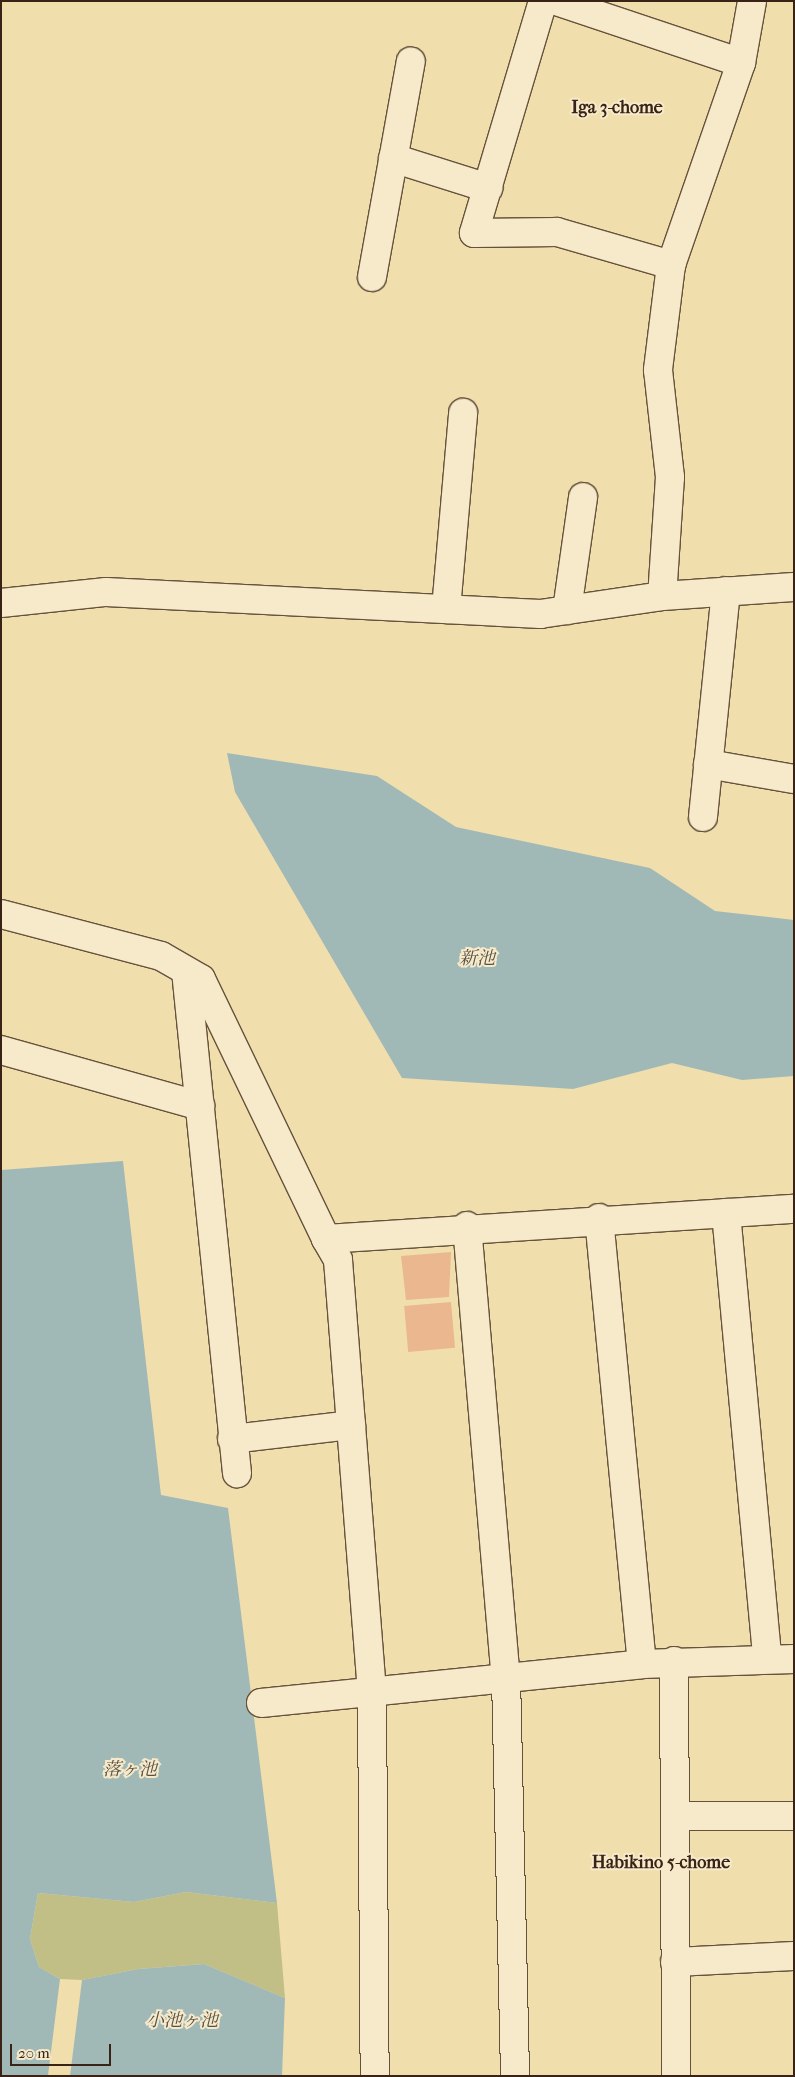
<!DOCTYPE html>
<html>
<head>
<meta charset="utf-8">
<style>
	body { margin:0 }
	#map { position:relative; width:795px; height:2077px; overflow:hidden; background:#f1dead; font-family:"IM FELL French Canon","Noto Serif JP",serif }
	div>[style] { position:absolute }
	.green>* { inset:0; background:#c1bf85 }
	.water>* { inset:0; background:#a1b9b6 }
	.building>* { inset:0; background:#ebb78f; transform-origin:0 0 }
	.roads { filter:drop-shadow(1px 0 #66523c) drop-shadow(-1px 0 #66523c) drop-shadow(0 1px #66523c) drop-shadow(0 -1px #66523c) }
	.minor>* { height:28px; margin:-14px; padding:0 14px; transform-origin:14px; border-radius:14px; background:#f6eaca }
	span { translate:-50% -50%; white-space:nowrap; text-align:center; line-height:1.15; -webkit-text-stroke:4px #f6eaca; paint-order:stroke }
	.neighbourhood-label { font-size:18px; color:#382316; font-weight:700 }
	.water-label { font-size:18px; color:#585046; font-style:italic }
	.frame { position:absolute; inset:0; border:2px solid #382316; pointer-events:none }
	.scale { position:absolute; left:10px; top:2044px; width:101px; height:22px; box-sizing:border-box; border:2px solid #382316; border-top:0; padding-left:6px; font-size:15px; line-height:18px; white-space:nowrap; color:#382316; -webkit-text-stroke:4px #f6eaca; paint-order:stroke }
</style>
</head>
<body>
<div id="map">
	<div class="green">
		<div style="clip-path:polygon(186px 1892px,277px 1903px,285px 1998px,204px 1964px,138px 1969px,82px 1980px,60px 1979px,39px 1967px,30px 1939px,38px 1893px,134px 1902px)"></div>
	</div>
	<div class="water">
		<div style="clip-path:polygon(227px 753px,377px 776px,456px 827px,650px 868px,715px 911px,794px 920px,794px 1076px,742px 1080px,672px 1063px,573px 1089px,402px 1078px,235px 792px)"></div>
		<div style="clip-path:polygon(123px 1161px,161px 1495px,228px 1508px,277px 1903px,186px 1892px,134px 1902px,38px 1893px,30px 1939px,39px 1967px,60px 1979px,48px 2076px,1px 2076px,1px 1170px)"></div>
		<div style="clip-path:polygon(204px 1964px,285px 1998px,282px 2076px,70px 2076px,82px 1980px,138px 1969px)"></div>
	</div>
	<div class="building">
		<div style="clip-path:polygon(451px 1252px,449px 1297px,406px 1300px,401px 1256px)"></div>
		<div style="left:451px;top:1302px;width:46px;height:47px;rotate:85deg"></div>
	</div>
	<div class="roads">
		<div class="minor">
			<div style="left:543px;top:1px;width:242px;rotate:106.6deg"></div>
			<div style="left:474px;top:233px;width:83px;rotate:-0.7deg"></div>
			<div style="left:557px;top:232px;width:119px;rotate:16.1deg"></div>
			<div style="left:556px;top:1px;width:195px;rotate:18.5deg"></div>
			<div style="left:741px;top:63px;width:214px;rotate:109.1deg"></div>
			<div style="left:671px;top:265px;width:106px;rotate:97.1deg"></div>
			<div style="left:658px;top:370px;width:108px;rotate:83.6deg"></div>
			<div style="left:670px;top:477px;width:119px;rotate:93.8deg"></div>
			<div style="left:662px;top:596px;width:132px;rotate:-3.9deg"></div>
			<div style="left:741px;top:63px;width:63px;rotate:-79.9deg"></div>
			<div style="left:393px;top:158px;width:100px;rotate:17.5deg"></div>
			<div style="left:372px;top:277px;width:219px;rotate:-79.8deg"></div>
			<div style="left:1px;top:603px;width:106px;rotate:-6deg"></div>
			<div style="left:106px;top:592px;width:435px;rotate:2.9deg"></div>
			<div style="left:540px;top:614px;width:123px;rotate:-8.4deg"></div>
			<div style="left:446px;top:609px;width:197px;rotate:-85deg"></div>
			<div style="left:567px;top:610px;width:114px;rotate:-81.9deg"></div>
			<div style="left:708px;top:764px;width:87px;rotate:9.9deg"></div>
			<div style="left:703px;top:817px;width:227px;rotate:-84.2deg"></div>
			<div style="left:1px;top:914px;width:165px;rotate:14.7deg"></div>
			<div style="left:161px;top:956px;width:46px;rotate:29.9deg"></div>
			<div style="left:201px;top:979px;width:288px;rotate:64.3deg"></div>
			<div style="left:326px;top:1239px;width:469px;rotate:-3.7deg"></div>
			<div style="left:186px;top:971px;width:505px;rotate:84.2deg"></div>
			<div style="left:1px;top:1050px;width:207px;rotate:15.7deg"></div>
			<div style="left:726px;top:1213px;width:448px;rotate:84.7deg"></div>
			<div style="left:599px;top:1218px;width:448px;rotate:84.5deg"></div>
			<div style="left:467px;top:1226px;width:453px;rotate:85.1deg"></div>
			<div style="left:506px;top:1677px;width:399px;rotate:88.7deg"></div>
			<div style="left:326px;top:1239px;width:24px;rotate:60deg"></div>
			<div style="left:338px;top:1260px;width:434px;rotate:85.5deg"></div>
			<div style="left:372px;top:1693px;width:383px;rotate:89.6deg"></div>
			<div style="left:232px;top:1439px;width:120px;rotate:-6.7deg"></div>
			<div style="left:674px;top:1661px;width:415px;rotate:89.7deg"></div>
			<div style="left:261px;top:1703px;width:383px;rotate:-5.8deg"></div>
			<div style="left:642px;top:1664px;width:152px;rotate:-1.9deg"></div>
			<div style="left:676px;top:1816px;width:118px"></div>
			<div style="left:675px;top:1962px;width:119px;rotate:-2.9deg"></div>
		</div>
	</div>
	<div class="neighbourhood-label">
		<span style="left:617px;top:108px">Iga 3-chome</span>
		<span style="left:661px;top:1863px">Habikino 5-chome</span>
	</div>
	<div class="water-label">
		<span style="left:477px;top:959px">新池</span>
		<span style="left:130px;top:1770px">落ヶ池</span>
		<span style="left:182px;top:2021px">小池ヶ池</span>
	</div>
	<div class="frame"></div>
	<div class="scale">20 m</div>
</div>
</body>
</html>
